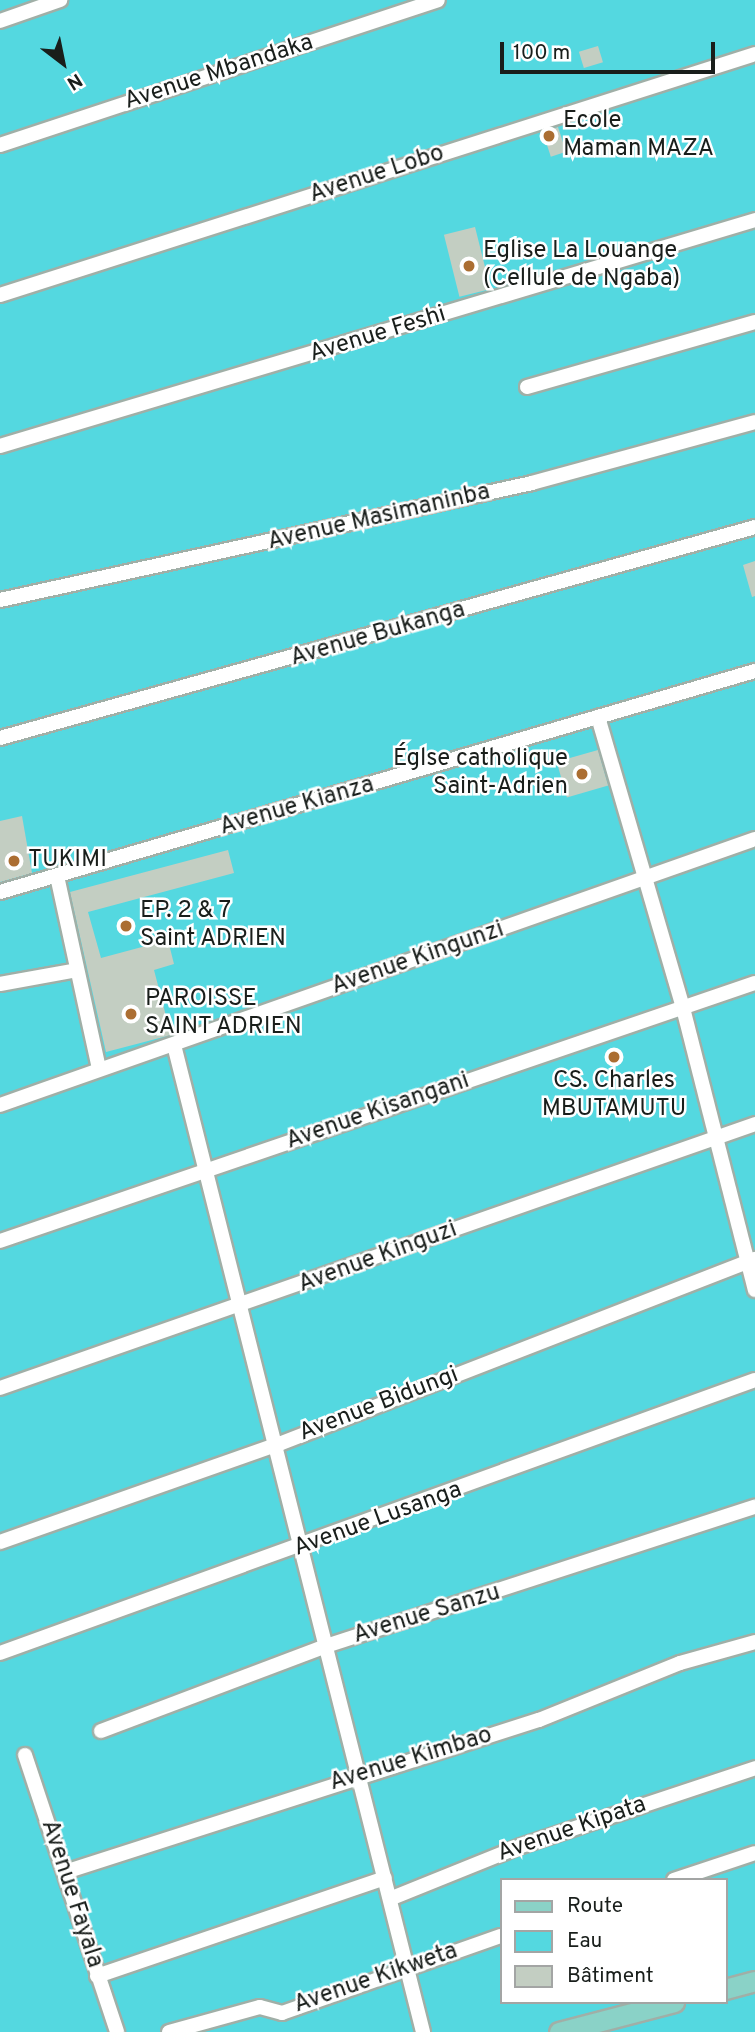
<!DOCTYPE html>
<html>
<head>
<meta charset="utf-8">
<style>
	body { margin:0 }
	#map { position:relative; width:755px; height:2032px; overflow:hidden; background:#eafaf1; font-family:Overpass,sans-serif }
	div>[style] { position:absolute }
	.water>* { inset:0; background:#54d8e0 }
	.building>* { inset:0; background:#c3cec2; transform-origin:0 0 }
	.roads { filter:drop-shadow(2px 0 #a0afa7) drop-shadow(-2px 0 #a0afa7) drop-shadow(0 2px #a0afa7) drop-shadow(0 -2px #a0afa7) }
	.minor>* { height:14px; margin:-7px; padding:0 7px; transform-origin:7px; border-radius:7px; background:#fff }
	.major>* { height:19px; margin:-9.5px; padding:0 9.5px; transform-origin:9.5px; border-radius:9.5px; background:#8ad2c7 }
	.dots>* { width:19px; height:19px; translate:-50% -50%; box-sizing:border-box; border:4px solid #fff; border-radius:50% }
	span { translate:-50% -50%; white-space:nowrap; text-align:center; line-height:1.15; -webkit-text-stroke:5px #fff; paint-order:stroke }
	.street-label { font-size:24px; color:#191e1b }
	.poi-label { font-size:24px; color:#191e1b }
	.left { translate:0 -50%; text-align:left }
	.right { translate:-100% -50%; text-align:right }
	.legend { position:absolute; left:500px; top:1878px; width:228px; height:126px; box-sizing:border-box; background:#fff; border:2px solid #a3a5a4; margin:0; padding:9px 12px; list-style:none; font-size:21px; color:#191e1b }
	.legend li { display:flex; align-items:center; gap:14px; height:35px }
	.legend b { width:35px; border:2px solid #a3a5a4 }
	.north { position:absolute; left:28px; top:28px; width:70px; height:70px; -webkit-text-stroke:5px #fff; paint-order:stroke; rotate:148deg; font-size:19px; font-weight:700; line-height:28px; text-align:center; color:#191e1b }
	.north::after { content:''; display:block; margin:auto; width:24px; height:32px; background:#191e1b; clip-path:polygon(50% 0,100% 100%,50% 72%,0 100%) }
	.scale { position:absolute; left:500px; top:42px; width:215px; height:32px; box-sizing:border-box; border:4px solid #191e1b; border-top:0; padding-left:9px; font-size:21px; line-height:24px; white-space:nowrap; color:#191e1b; -webkit-text-stroke:5px #fff; paint-order:stroke }
</style>
</head>
<body>
<div id="map">
	<div class="water">
		<div style="clip-path:polygon(evenodd,0 0,755px 0,755px 2032px,0 2032px,0 0,501px 1880px,725px 1880px,725px 2002px,501px 2002px,501px 1880px)"></div>
	</div>
	<div class="building">
		<div style="left:598px;top:46px;width:17px;height:20px;rotate:73deg"></div>
		<div style="left:558px;top:127px;width:26px;height:16px;rotate:72deg"></div>
		<div style="left:475px;top:227px;width:64px;height:32px;rotate:76deg"></div>
		<div style="clip-path:polygon(755px 561px,755px 596px,752px 597px,743px 565px)"></div>
		<div style="left:598px;top:750px;width:37px;height:43px;rotate:74deg"></div>
		<div style="clip-path:polygon(22px 816px,32px 873px,0 882px,0 821px)"></div>
		<div style="clip-path:polygon(228px 850px,234px 873px,88px 912px,101px 958px,168px 940px,174px 964px,154px 970px,171px 1035px,106px 1052px,70px 892px)"></div>
	</div>
	<div class="roads">
		<div class="minor">
			<div style="left:0;top:21px;width:64px;rotate:-19.3deg"></div>
			<div style="left:0;top:145px;width:461px;rotate:-18.3deg"></div>
			<div style="left:0;top:295px;width:793px;rotate:-17.7deg"></div>
			<div style="left:527px;top:387px;width:237px;rotate:-15.9deg"></div>
			<div style="left:0;top:446px;width:788px;rotate:-16.66deg"></div>
			<div style="left:0;top:600px;width:545px;rotate:-12.4deg"></div>
			<div style="left:532px;top:483px;width:231px;rotate:-15.3deg"></div>
			<div style="left:598px;top:717px;width:303px;rotate:73.7deg"></div>
			<div style="left:683px;top:1008px;width:291px;rotate:75.7deg"></div>
			<div style="left:0;top:738px;width:784px;rotate:-15.61deg"></div>
			<div style="left:57px;top:876px;width:198px;rotate:77.7deg"></div>
			<div style="left:0;top:892px;width:787px;rotate:-16.32deg"></div>
			<div style="left:0;top:984px;width:78px;rotate:-10.3deg"></div>
			<div style="left:174px;top:1045px;width:1018px;rotate:75.84deg"></div>
			<div style="left:0;top:1105px;width:800px;rotate:-19.41deg"></div>
			<div style="left:0;top:1241px;width:798px;rotate:-18.87deg"></div>
			<div style="left:0;top:1388px;width:800px;rotate:-19.27deg"></div>
			<div style="left:0;top:1542px;width:296px;rotate:-19.4deg"></div>
			<div style="left:279px;top:1444px;width:511px;rotate:-21.24deg"></div>
			<div style="left:0;top:1653px;width:803px;rotate:-19.88deg"></div>
			<div style="left:101px;top:1731px;width:241px;rotate:-20.7deg"></div>
			<div style="left:326px;top:1646px;width:451px;rotate:-18deg"></div>
			<div style="left:25px;top:1755px;width:292px;rotate:71.6deg"></div>
			<div style="left:65px;top:1872px;width:498px;rotate:-17.8deg"></div>
			<div style="left:539px;top:1720px;width:152px;rotate:-22deg"></div>
			<div style="left:680px;top:1663px;width:78px;rotate:-15.6deg"></div>
			<div style="left:674px;top:1880px;width:85px;rotate:-18.4deg"></div>
			<div style="left:392px;top:1898px;width:139px;rotate:-22deg"></div>
			<div style="left:521px;top:1846px;width:247px;rotate:-18.4deg"></div>
			<div style="left:97px;top:1976px;width:304px;rotate:-18.8deg"></div>
			<div style="left:169px;top:2032px;width:94px;rotate:-15.4deg"></div>
			<div style="left:260px;top:2007px;width:23px;rotate:15deg"></div>
			<div style="left:282px;top:2013px;width:232px;rotate:-19.4deg"></div>
		</div>
		<div class="major">
			<div style="left:725px;top:1989px;width:31px;rotate:-15deg"></div>
			<div style="left:559px;top:2032px;width:119px;rotate:-14.6deg"></div>
		</div>
	</div>
	<div class="dots">
		<div style="left:549px;top:136px;background:#ab6e32"></div>
		<div style="left:469px;top:266px;background:#ab6e32"></div>
		<div style="left:582px;top:774px;background:#ab6e32"></div>
		<div style="left:14px;top:861px;background:#ab6e32"></div>
		<div style="left:126px;top:926px;background:#ab6e32"></div>
		<div style="left:131px;top:1014px;background:#ab6e32"></div>
		<div style="left:614px;top:1057px;background:#ab6e32"></div>
	</div>
	<div class="street-label">
		<span style="left:219px;top:73px;rotate:-18deg">Avenue Mbandaka</span>
		<span style="left:377px;top:175px;rotate:-18deg">Avenue Lobo</span>
		<span style="left:378px;top:335px;rotate:-17deg">Avenue Feshi</span>
		<span style="left:379px;top:518px;rotate:-13deg">Avenue Masimaninba</span>
		<span style="left:378px;top:635px;rotate:-16deg">Avenue Bukanga</span>
		<span style="left:297px;top:807px;rotate:-16deg">Avenue Kianza</span>
		<span style="left:418px;top:959px;rotate:-19deg">Avenue Kingunzi</span>
		<span style="left:378px;top:1112px;rotate:-19deg">Avenue Kisangani</span>
		<span style="left:378px;top:1258px;rotate:-20deg">Avenue Kinguzi</span>
		<span style="left:379px;top:1405px;rotate:-21deg">Avenue Bidungi</span>
		<span style="left:378px;top:1520px;rotate:-20deg">Avenue Lusanga</span>
		<span style="left:427px;top:1615px;rotate:-17deg">Avenue Sanzu</span>
		<span style="left:411px;top:1760px;rotate:-17deg">Avenue Kimbao</span>
		<span style="left:572px;top:1830px;rotate:-19deg">Avenue Kipata</span>
		<span style="left:71px;top:1894px;rotate:72deg">Avenue Fayala</span>
		<span style="left:376px;top:1979px;rotate:-19deg">Avenue Kikweta</span>
	</div>
	<div class="poi-label">
		<span class="left" style="left:563px;top:136px">Ecole<br>Maman MAZA</span>
		<span class="left" style="left:483px;top:266px">Eglise La Louange<br>(Cellule de Ngaba)</span>
		<span class="right" style="left:568px;top:774px">Églse catholique<br>Saint-Adrien</span>
		<span class="left" style="left:28px;top:861px">TUKIMI</span>
		<span class="left" style="left:140px;top:926px">EP. 2 &amp; 7<br>Saint ADRIEN</span>
		<span class="left" style="left:145px;top:1014px">PAROISSE<br>SAINT ADRIEN</span>
		<span style="left:614px;top:1096px">CS. Charles<br>MBUTAMUTU</span>
	</div>
	<ul class="legend">
	<li><b style="height:9px;background:#8ad2c7"></b>Route</li>
	<li><b style="height:19px;background:#54d8e0"></b>Eau</li>
	<li><b style="height:19px;background:#c3cec2"></b>Bâtiment</li>
	</ul>
	<div class="north">N</div>
	<div class="scale">100 m</div>
</div>
</body>
</html>
